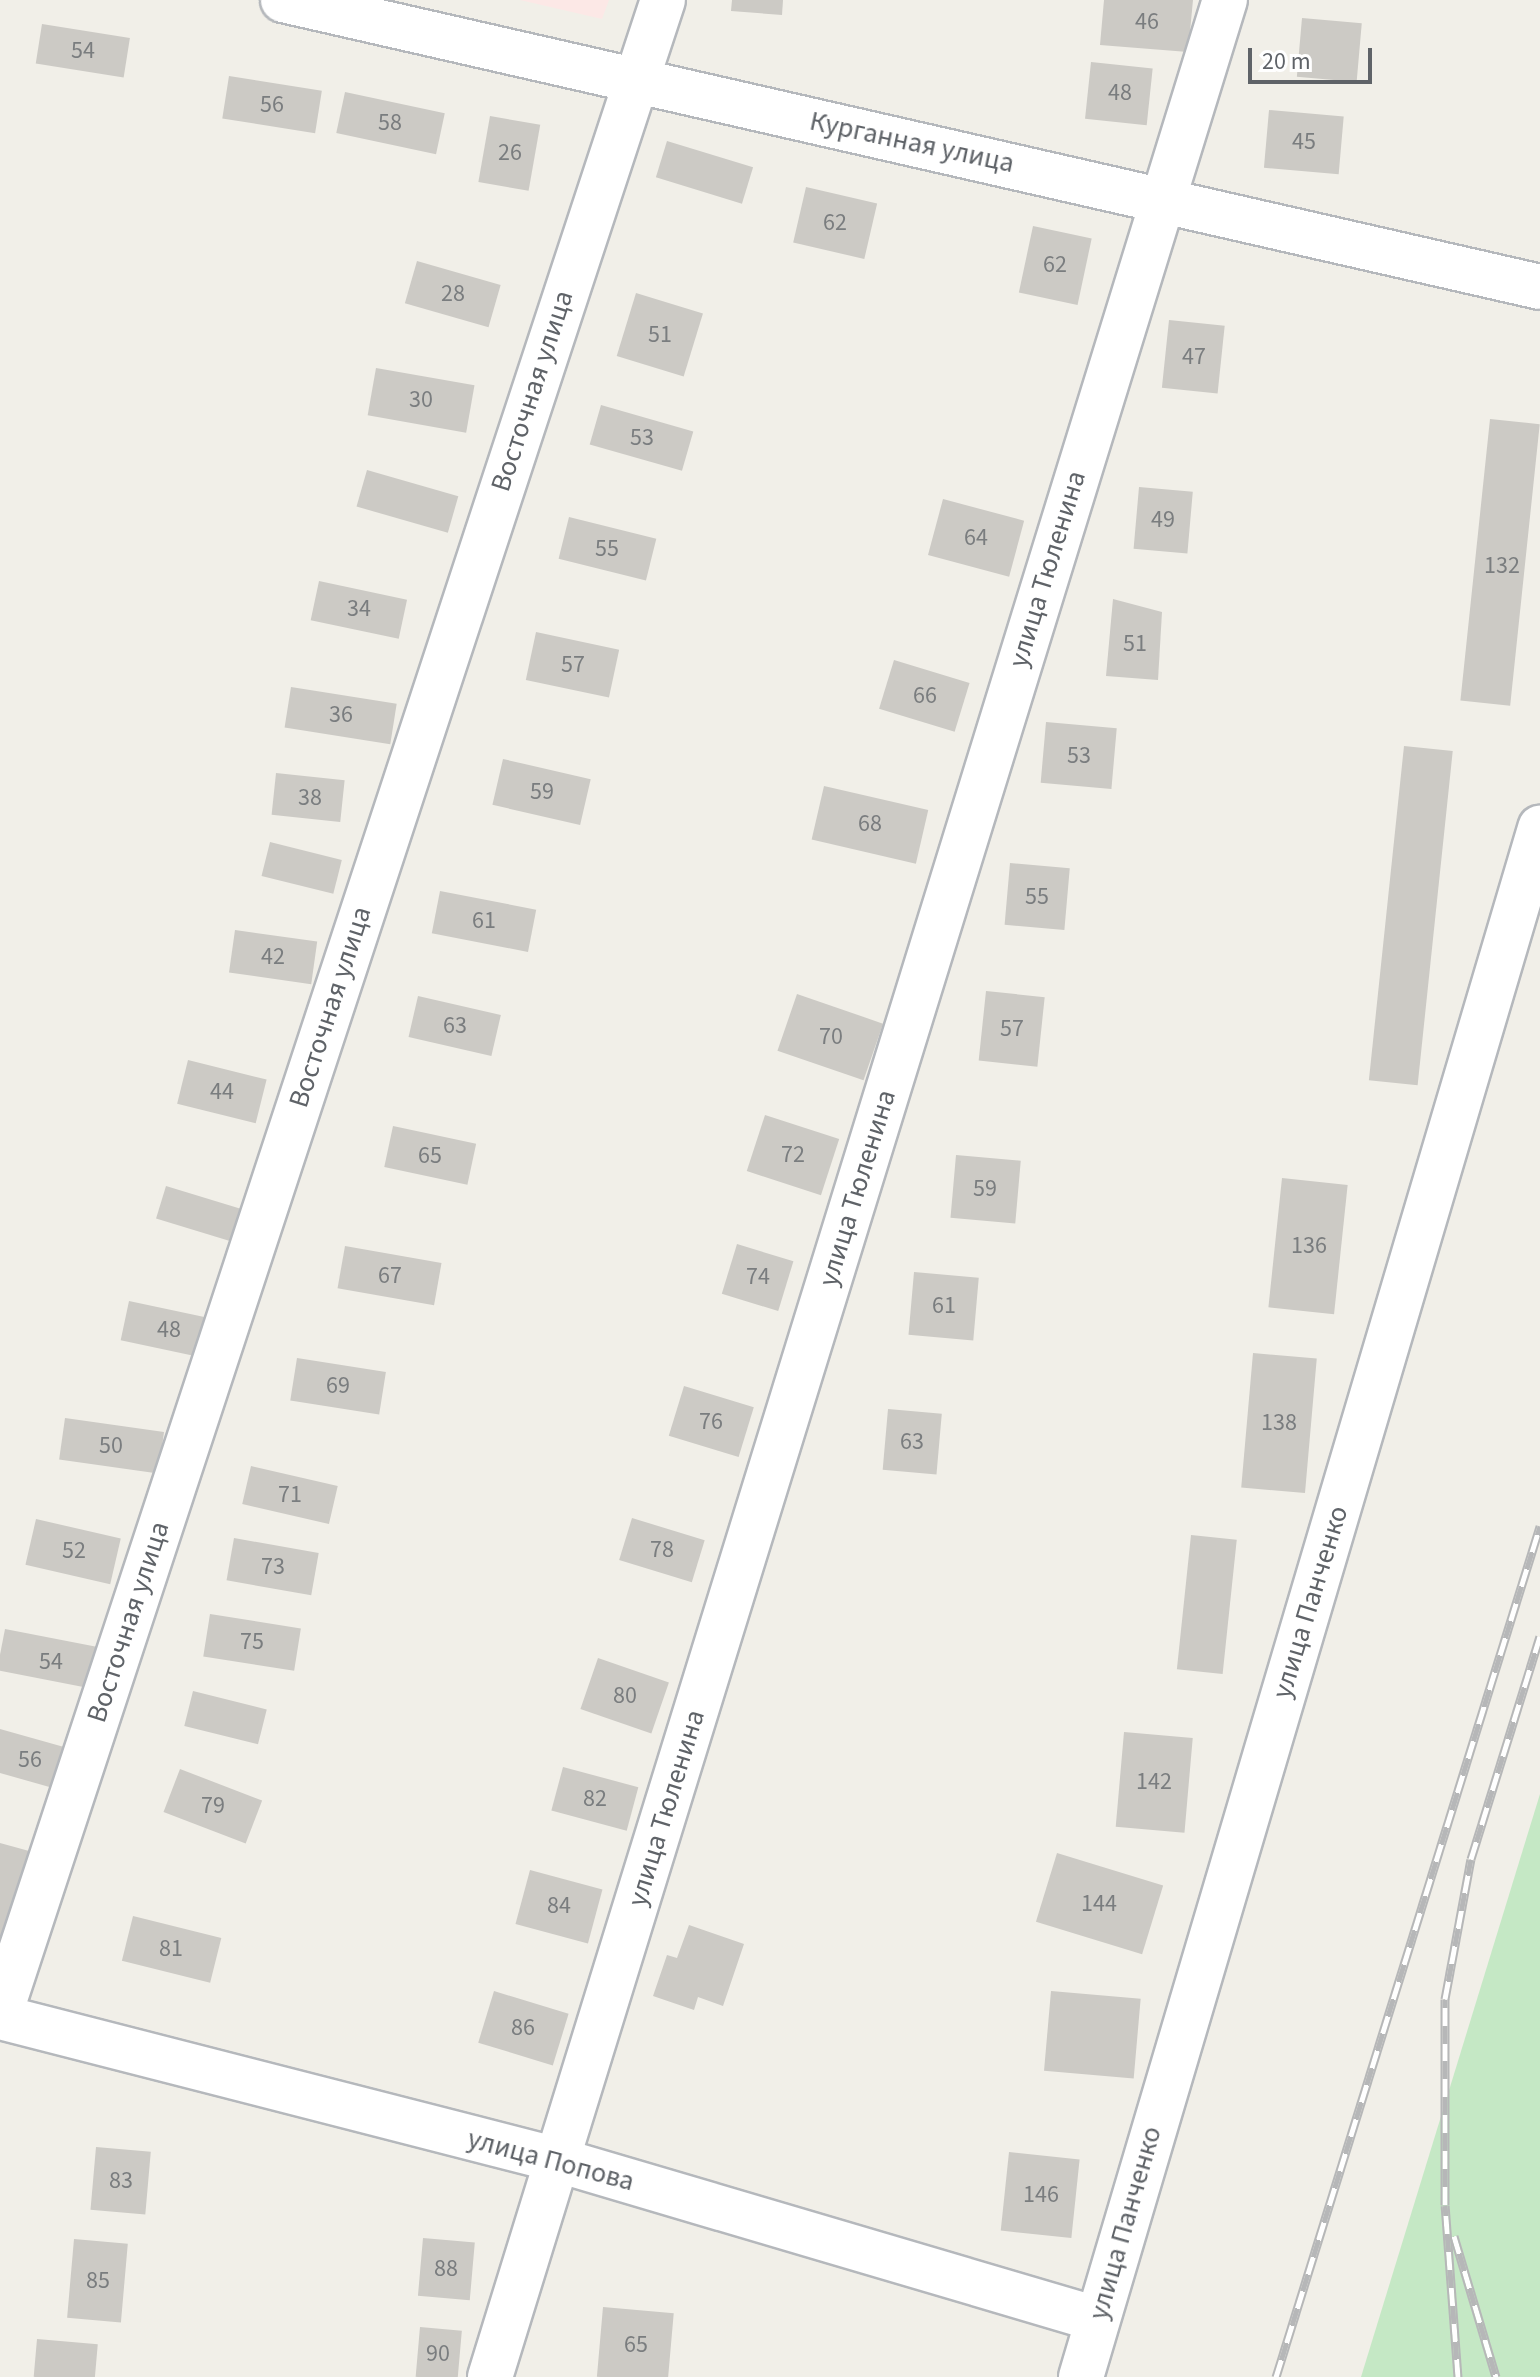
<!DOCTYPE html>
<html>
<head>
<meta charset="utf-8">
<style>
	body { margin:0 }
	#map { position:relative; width:1540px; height:2377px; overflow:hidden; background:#f1efe8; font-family:"Source Sans 3",sans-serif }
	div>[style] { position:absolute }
	.medical>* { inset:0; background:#fce8e6 }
	.green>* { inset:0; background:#c5e8c5 }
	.building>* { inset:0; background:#cccac5; transform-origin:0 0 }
	.roads { filter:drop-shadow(2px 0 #b5b8bc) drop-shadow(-2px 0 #b5b8bc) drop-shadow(0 2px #b5b8bc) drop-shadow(0 -2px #b5b8bc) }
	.minor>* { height:44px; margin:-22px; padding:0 22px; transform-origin:22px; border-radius:22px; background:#fff }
	.rail>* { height:9px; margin-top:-4.5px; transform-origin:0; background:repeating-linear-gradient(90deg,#fff 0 18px,#b6b7b8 0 36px); box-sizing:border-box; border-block:2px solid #b6b7b8 }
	span { translate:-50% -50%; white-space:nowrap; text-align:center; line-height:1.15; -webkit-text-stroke:6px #fff; paint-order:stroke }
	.number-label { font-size:24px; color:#7a7d7f }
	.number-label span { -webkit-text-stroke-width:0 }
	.street-label { font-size:28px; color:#5f6368 }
	.scale { position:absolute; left:1248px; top:48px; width:124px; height:36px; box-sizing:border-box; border:4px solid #5f6368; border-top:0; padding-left:10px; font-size:24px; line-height:28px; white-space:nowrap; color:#5f6368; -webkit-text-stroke:6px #fff; paint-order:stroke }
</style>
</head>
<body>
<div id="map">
	<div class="medical">
		<div style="clip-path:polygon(520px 0,609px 0,602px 19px)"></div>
	</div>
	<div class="green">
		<div style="clip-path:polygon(1540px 1794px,1540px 2377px,1361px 2377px)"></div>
	</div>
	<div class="building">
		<div style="clip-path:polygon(732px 0,783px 0,782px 15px,731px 11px)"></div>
		<div style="clip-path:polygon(1104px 0,1193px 0,1188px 52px,1100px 45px)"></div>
		<div style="left:1302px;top:18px;width:60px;height:59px;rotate:5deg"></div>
		<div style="left:42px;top:24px;width:89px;height:40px;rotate:9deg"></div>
		<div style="left:1091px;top:62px;width:62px;height:57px;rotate:6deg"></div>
		<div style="left:229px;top:76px;width:94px;height:43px;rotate:9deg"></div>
		<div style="left:345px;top:92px;width:102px;height:42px;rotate:12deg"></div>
		<div style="left:1269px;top:110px;width:75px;height:58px;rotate:5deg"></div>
		<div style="left:490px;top:116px;width:51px;height:67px;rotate:10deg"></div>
		<div style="left:667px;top:141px;width:90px;height:38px;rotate:17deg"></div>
		<div style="left:806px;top:187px;width:73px;height:57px;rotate:13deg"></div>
		<div style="left:1033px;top:226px;width:60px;height:68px;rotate:12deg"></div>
		<div style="left:417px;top:261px;width:87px;height:44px;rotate:16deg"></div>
		<div style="left:636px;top:293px;width:70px;height:66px;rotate:17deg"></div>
		<div style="left:1169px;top:320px;width:56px;height:68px;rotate:6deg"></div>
		<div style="left:376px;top:368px;width:100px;height:48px;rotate:10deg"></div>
		<div style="left:601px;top:405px;width:96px;height:41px;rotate:16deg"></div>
		<div style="left:1490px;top:419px;width:50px;height:283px;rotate:6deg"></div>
		<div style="left:367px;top:470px;width:95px;height:38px;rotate:16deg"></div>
		<div style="left:1139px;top:487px;width:54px;height:62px;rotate:5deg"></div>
		<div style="left:943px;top:499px;width:84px;height:58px;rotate:15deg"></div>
		<div style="left:569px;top:517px;width:90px;height:43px;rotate:14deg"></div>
		<div style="left:319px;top:581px;width:90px;height:40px;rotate:12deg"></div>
		<div style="clip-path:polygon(1113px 599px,1162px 612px,1158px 680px,1106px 676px)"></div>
		<div style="left:536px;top:632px;width:85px;height:49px;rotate:12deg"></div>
		<div style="left:894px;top:660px;width:79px;height:51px;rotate:17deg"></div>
		<div style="left:291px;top:687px;width:107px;height:41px;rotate:9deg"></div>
		<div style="left:1046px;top:722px;width:71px;height:61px;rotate:5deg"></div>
		<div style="left:1404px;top:746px;width:49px;height:336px;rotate:6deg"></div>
		<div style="left:503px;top:759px;width:90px;height:47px;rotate:13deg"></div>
		<div style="left:276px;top:773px;width:69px;height:42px;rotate:6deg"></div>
		<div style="left:824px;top:786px;width:107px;height:55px;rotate:13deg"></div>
		<div style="left:270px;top:842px;width:74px;height:35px;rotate:14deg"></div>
		<div style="left:1010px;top:863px;width:60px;height:62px;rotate:5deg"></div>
		<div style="left:440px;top:891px;width:98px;height:43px;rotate:11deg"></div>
		<div style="left:235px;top:930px;width:83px;height:43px;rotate:8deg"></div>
		<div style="left:986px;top:991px;width:59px;height:70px;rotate:6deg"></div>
		<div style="left:797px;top:994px;width:91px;height:60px;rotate:19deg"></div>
		<div style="left:418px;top:996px;width:85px;height:42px;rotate:13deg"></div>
		<div style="left:188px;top:1060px;width:81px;height:45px;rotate:14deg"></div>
		<div style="left:765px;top:1115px;width:78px;height:59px;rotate:18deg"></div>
		<div style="left:393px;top:1126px;width:85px;height:42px;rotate:12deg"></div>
		<div style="left:956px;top:1155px;width:65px;height:63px;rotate:5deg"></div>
		<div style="left:1282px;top:1178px;width:66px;height:130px;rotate:6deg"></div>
		<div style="left:166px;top:1186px;width:84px;height:34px;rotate:17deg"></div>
		<div style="left:737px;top:1244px;width:59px;height:52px;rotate:17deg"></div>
		<div style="left:345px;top:1246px;width:98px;height:43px;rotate:10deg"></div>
		<div style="left:914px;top:1272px;width:65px;height:63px;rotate:5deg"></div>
		<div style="left:129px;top:1301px;width:89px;height:40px;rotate:12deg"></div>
		<div style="left:1253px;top:1353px;width:64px;height:135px;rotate:5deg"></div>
		<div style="left:297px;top:1358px;width:90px;height:43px;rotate:9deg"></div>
		<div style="left:684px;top:1386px;width:73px;height:52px;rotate:17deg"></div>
		<div style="left:888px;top:1409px;width:54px;height:61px;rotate:5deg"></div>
		<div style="left:65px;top:1418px;width:100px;height:42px;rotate:8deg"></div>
		<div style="left:251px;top:1466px;width:89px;height:39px;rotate:13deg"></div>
		<div style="left:632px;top:1518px;width:76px;height:44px;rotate:17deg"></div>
		<div style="left:36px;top:1519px;width:87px;height:47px;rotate:13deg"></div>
		<div style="left:1191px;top:1535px;width:46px;height:135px;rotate:6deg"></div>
		<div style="left:234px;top:1538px;width:86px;height:43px;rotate:10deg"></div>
		<div style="left:210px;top:1614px;width:92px;height:43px;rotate:9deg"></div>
		<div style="left:5px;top:1629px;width:101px;height:42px;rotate:11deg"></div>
		<div style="left:598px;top:1658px;width:75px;height:54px;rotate:19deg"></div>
		<div style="left:193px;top:1691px;width:76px;height:36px;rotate:14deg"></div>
		<div style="clip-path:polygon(0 1729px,64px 1747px,53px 1788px,0 1773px)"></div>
		<div style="left:1124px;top:1732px;width:69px;height:95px;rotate:5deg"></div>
		<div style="left:563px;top:1767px;width:78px;height:45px;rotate:15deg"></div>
		<div style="left:180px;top:1769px;width:88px;height:46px;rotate:21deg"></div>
		<div style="clip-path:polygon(0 1843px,40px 1854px,14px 1947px,0 1943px)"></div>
		<div style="left:1057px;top:1853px;width:111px;height:72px;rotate:17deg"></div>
		<div style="left:530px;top:1870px;width:75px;height:56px;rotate:15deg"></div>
		<div style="left:133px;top:1916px;width:91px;height:46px;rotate:14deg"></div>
		<div style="clip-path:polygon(689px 1925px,744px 1944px,723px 2006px,698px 1997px,694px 2010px,653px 1996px,667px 1955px,677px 1958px)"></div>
		<div style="left:494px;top:1991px;width:78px;height:54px;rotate:17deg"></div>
		<div style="left:1051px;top:1991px;width:90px;height:80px;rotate:5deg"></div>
		<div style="left:96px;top:2147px;width:55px;height:63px;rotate:5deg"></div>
		<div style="left:1009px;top:2152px;width:71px;height:79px;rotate:6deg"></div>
		<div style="left:423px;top:2238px;width:52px;height:58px;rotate:5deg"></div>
		<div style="left:74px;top:2239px;width:54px;height:79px;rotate:5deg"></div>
		<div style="left:603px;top:2307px;width:71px;height:70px;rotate:5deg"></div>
		<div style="left:420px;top:2327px;width:42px;height:50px;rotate:5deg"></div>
		<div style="left:37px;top:2339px;width:61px;height:38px;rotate:5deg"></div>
	</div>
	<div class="roads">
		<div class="minor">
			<div style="left:283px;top:0;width:1289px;rotate:12.86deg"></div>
			<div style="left:0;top:2014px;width:2120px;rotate:-71.78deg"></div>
			<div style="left:0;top:2017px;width:576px;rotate:14.37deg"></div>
			<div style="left:558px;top:2160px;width:562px;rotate:16.44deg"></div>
			<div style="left:490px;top:2377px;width:2488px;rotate:-72.82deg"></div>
			<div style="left:1081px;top:2377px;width:1616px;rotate:-73.49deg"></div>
		</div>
	</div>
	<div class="rail">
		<div style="left:1454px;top:2236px;width:147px;rotate:73.4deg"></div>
		<div style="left:1276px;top:2377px;width:891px;rotate:-72.76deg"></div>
		<div style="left:1458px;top:2377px;width:172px;rotate:-94.3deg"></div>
		<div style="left:1445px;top:2205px;width:206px;rotate:-90deg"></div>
		<div style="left:1445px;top:1999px;width:142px;rotate:-79.5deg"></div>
		<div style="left:1471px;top:1859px;width:233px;rotate:-72.8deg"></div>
	</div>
	<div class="number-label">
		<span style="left:1147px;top:22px">46</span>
		<span style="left:83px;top:51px">54</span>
		<span style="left:1120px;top:93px">48</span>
		<span style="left:272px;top:105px">56</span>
		<span style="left:390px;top:123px">58</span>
		<span style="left:1304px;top:142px">45</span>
		<span style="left:510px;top:153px">26</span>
		<span style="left:835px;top:223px">62</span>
		<span style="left:1055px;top:265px">62</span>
		<span style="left:453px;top:294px">28</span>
		<span style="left:660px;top:335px">51</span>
		<span style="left:1194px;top:357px">47</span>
		<span style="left:421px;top:400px">30</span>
		<span style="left:642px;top:438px">53</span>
		<span style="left:1163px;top:520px">49</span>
		<span style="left:976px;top:538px">64</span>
		<span style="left:607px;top:549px">55</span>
		<span style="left:1502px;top:566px">132</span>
		<span style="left:359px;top:609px">34</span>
		<span style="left:1135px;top:644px">51</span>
		<span style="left:573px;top:665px">57</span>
		<span style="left:925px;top:696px">66</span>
		<span style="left:341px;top:715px">36</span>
		<span style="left:1079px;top:756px">53</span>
		<span style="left:542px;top:792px">59</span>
		<span style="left:310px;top:798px">38</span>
		<span style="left:870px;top:824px">68</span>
		<span style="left:1037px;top:897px">55</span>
		<span style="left:484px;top:921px">61</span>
		<span style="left:273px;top:957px">42</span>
		<span style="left:455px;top:1026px">63</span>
		<span style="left:1012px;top:1029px">57</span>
		<span style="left:831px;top:1037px">70</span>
		<span style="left:222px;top:1092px">44</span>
		<span style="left:793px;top:1155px">72</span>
		<span style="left:430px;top:1156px">65</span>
		<span style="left:985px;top:1189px">59</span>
		<span style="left:1309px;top:1246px">136</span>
		<span style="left:390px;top:1276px">67</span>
		<span style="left:758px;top:1277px">74</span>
		<span style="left:944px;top:1306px">61</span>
		<span style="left:169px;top:1330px">48</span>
		<span style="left:338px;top:1386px">69</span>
		<span style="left:711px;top:1422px">76</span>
		<span style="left:1279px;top:1423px">138</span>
		<span style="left:912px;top:1442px">63</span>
		<span style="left:111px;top:1446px">50</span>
		<span style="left:290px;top:1495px">71</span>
		<span style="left:662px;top:1550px">78</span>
		<span style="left:74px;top:1551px">52</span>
		<span style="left:273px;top:1567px">73</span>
		<span style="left:252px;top:1642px">75</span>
		<span style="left:51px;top:1662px">54</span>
		<span style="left:625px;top:1696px">80</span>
		<span style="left:30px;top:1760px">56</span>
		<span style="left:1154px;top:1782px">142</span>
		<span style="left:595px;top:1799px">82</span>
		<span style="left:213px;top:1806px">79</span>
		<span style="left:1099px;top:1904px">144</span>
		<span style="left:559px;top:1906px">84</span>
		<span style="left:171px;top:1949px">81</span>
		<span style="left:523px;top:2028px">86</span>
		<span style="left:121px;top:2181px">83</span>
		<span style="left:1041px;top:2195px">146</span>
		<span style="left:446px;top:2269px">88</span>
		<span style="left:98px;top:2281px">85</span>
		<span style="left:636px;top:2345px">65</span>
		<span style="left:438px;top:2354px">90</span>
	</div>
	<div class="street-label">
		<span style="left:912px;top:142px;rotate:12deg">Курганная улица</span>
		<span style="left:532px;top:391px;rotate:-72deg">Восточная улица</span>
		<span style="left:1047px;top:569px;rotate:-73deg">улица Тюленина</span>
		<span style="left:330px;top:1007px;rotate:-72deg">Восточная улица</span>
		<span style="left:857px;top:1188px;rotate:-73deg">улица Тюленина</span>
		<span style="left:1310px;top:1602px;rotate:-73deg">улица Панченко</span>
		<span style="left:128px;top:1622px;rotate:-72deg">Восточная улица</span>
		<span style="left:666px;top:1808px;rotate:-73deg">улица Тюленина</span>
		<span style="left:551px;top:2160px;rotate:15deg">улица Попова</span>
		<span style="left:1125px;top:2223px;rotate:-74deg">улица Панченко</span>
	</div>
	<div class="scale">20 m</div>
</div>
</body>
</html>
